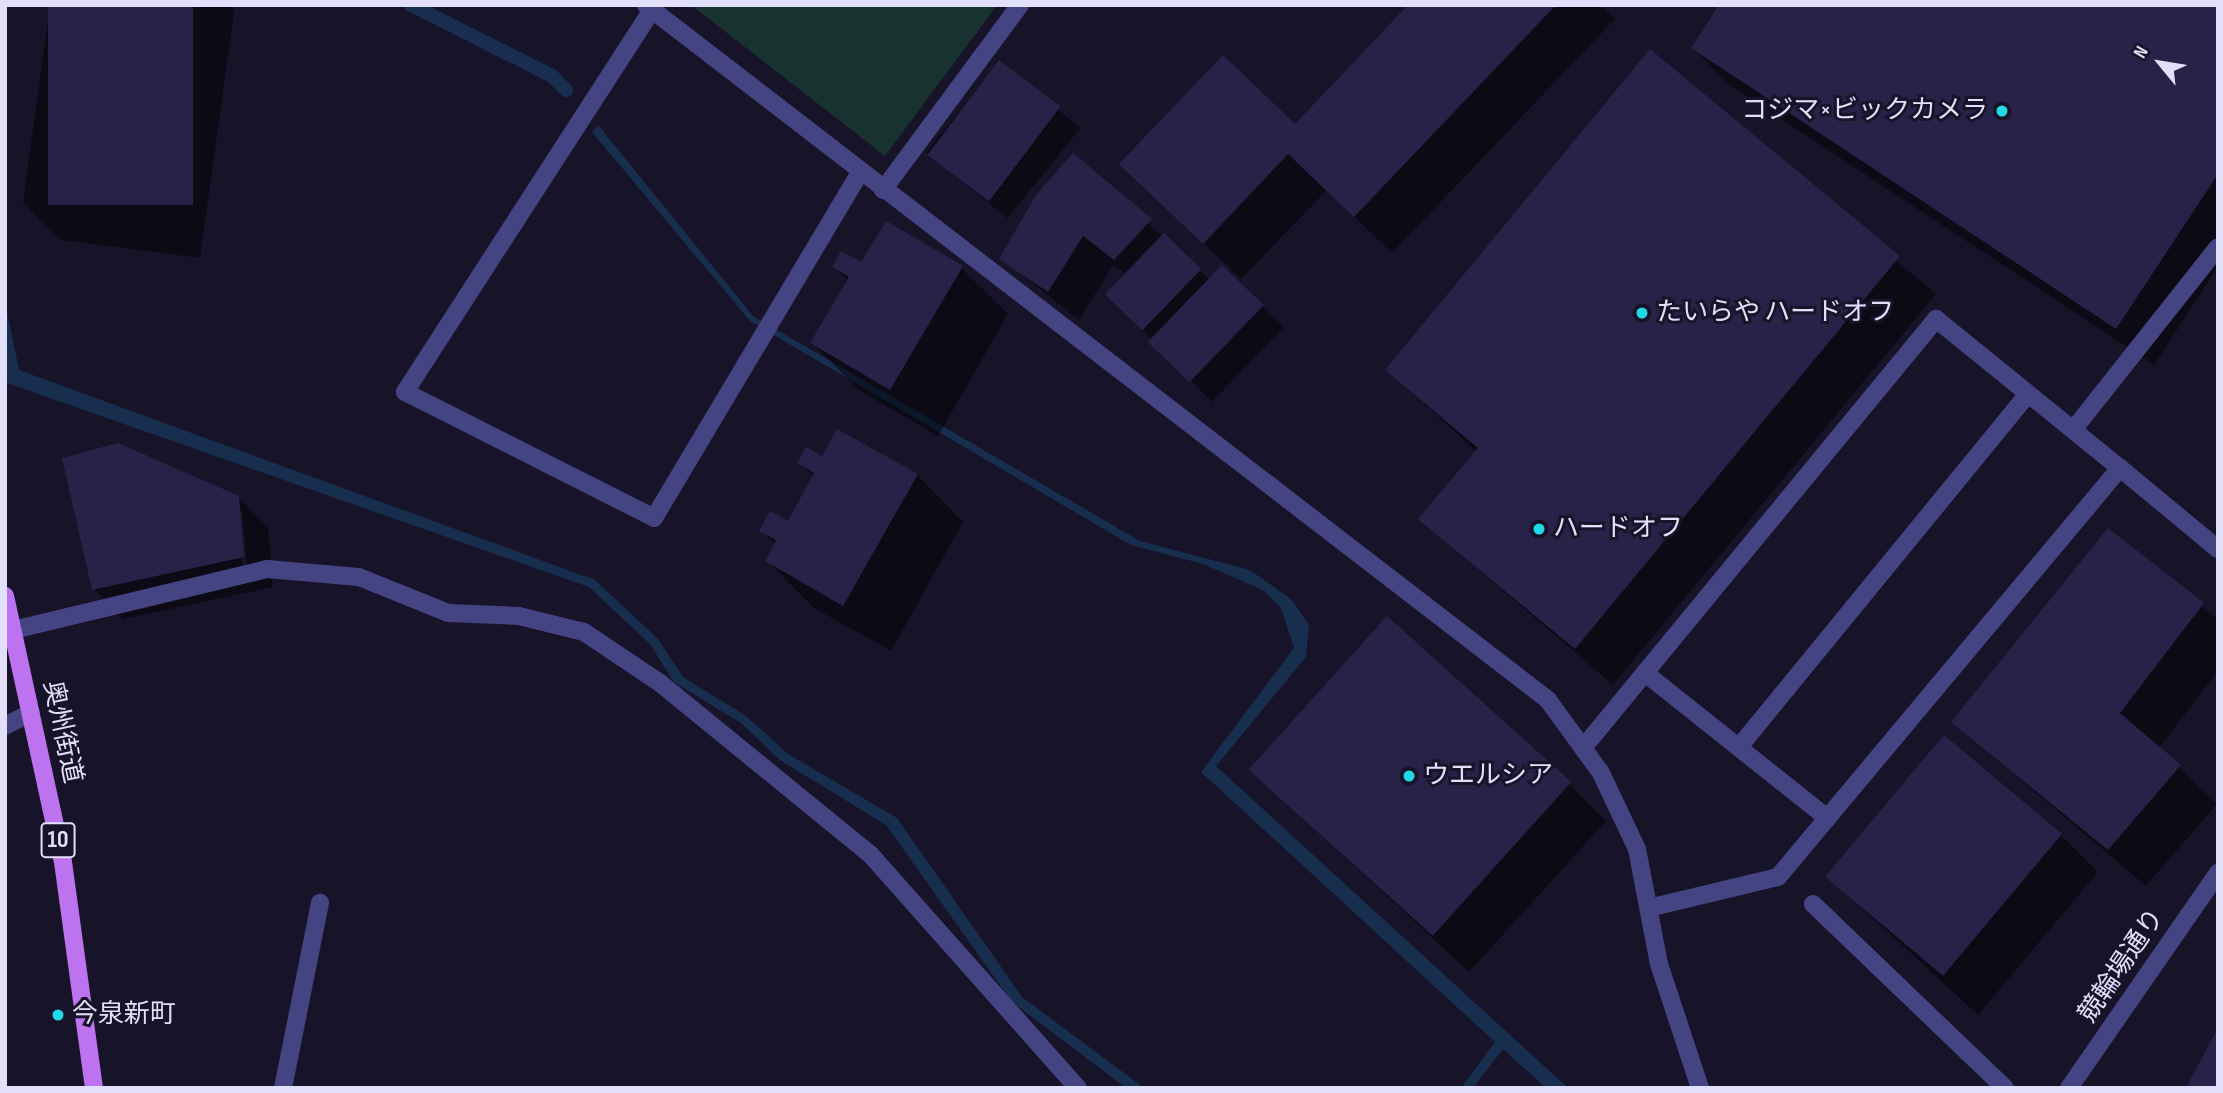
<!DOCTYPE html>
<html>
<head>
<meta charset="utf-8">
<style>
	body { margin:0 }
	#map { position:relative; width:2223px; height:1093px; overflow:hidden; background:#171429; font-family:"Sofia Sans Condensed","Noto Sans JP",sans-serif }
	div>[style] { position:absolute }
	.green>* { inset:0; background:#183230 }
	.water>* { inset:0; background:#182e4e }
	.shadow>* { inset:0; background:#0007; transform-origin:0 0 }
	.stream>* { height:14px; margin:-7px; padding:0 7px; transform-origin:7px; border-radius:7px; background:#182e4e }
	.building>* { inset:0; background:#292248; transform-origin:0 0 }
	.service>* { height:18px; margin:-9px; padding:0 9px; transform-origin:9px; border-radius:9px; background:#454482 }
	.minor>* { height:18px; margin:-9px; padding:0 9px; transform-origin:9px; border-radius:9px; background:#454482 }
	.tertiary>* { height:18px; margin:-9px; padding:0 9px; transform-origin:9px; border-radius:9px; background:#454482 }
	.primary>* { height:18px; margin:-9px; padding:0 9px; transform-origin:9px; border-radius:9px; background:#bd73ef }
	.dots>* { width:19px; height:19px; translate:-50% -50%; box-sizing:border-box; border:4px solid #171429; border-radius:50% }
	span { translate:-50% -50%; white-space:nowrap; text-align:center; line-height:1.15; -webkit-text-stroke:6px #171429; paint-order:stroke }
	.shield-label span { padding:2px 5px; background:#171429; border:2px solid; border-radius:5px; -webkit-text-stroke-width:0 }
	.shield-label { font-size:24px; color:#e2dffb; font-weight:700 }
	.poi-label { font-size:26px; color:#e2dffb }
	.right { translate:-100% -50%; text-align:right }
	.left { translate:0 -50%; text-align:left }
	.street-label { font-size:26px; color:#e2dffb }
	.frame { position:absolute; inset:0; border:7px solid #e2dffb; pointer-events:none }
	.north { position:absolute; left:2125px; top:28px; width:70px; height:70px; -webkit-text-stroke:5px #171429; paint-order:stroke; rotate:300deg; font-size:19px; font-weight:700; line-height:28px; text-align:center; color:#e2dffb }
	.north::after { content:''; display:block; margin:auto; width:24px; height:32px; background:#e2dffb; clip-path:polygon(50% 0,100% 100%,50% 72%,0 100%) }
</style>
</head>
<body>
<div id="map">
	<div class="green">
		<div style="clip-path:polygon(691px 5px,997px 5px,885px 156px)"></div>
	</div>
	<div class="water">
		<div style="clip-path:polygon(598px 125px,753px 316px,1140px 541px,1250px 570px,1292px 600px,1309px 625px,1306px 657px,1216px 766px,1568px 1088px,1546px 1088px,1503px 1049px,1473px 1088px,1461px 1088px,1495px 1042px,1201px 772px,1294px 648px,1281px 608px,1263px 590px,1203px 564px,1131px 545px,750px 321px,592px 132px)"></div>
		<div style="clip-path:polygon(5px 302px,19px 370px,595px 580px,658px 639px,683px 677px,746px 716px,788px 754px,897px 818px,1022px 997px,1144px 1088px,1126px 1088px,1012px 1002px,886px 825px,780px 760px,741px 723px,674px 682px,650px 644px,589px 587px,7px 383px)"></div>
	</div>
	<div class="shadow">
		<div style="clip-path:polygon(50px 5px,235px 5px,200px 258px,61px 240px,23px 203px)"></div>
		<div style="clip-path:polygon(1411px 5px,1601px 5px,1615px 19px,1392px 253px,1327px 190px,1241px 279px,1159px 201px,1296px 126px)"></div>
		<div style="clip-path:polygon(2218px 5px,2218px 267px,2154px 365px,1730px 85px,1693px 48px)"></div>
		<div style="clip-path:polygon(1651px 51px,1936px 294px,1613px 685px,1420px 519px,1477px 452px,1387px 370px)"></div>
		<div style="left:999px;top:62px;width:105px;height:116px;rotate:39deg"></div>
		<div style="clip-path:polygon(1074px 155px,1210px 280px,1222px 267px,1284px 327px,1212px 402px,1107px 294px,1126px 274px,1113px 265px,1079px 320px,1001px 258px)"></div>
		<div style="clip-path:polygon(862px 264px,961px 268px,1008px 314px,938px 436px,859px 390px,812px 343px,848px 281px,834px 267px)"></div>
		<div style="clip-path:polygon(823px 459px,917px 475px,963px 522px,891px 651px,814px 608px,767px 561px,776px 545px,761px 530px,788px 523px,814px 477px,800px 463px)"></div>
		<div style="clip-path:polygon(evenodd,238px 497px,268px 527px,273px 587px,123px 619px,94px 589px,238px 497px,239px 512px,242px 512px,247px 566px,243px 566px,239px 512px)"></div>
		<div style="clip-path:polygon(2108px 531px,2218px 619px,2218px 671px,2159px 748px,2217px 804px,2146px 886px,1953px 722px)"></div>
		<div style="clip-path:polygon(1250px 769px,1569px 784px,1606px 821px,1469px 972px)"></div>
		<div style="clip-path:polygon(2061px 835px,2098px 872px,1978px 1015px,1829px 878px)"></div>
	</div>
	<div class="stream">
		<div style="left:411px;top:5px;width:158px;rotate:26.7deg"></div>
		<div style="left:552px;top:76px;width:20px;rotate:45deg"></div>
	</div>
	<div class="building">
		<div style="left:48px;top:5px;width:145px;height:200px"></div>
		<div style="clip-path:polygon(1408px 5px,1556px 5px,1354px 217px,1288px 154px,1203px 244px,1119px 164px,1223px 55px,1295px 124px)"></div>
		<div style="clip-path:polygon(1719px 5px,2218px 5px,2218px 174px,2116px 329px,1691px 48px)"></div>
		<div style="clip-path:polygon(1650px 49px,1900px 256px,1575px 649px,1418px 519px,1478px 448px,1385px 370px)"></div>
		<div style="left:999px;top:60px;width:77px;height:119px;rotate:37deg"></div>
		<div style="clip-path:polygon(1073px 153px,1152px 219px,1114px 260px,1083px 236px,1048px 292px,999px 259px,1036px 195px)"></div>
		<div style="clip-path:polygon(886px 221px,963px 266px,890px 390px,810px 343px,849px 277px,832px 267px,841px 251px,861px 262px)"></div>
		<div style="left:1164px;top:233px;width:52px;height:85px;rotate:44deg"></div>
		<div style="left:1222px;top:265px;width:58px;height:107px;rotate:44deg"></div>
		<div style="clip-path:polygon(837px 429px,918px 474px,843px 606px,765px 561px,776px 540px,759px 531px,770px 511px,788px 521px,814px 473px,797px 463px,806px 447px,822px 456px)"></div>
		<div style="clip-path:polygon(118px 443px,239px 496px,244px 557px,92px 590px,62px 458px)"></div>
		<div style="clip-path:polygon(2108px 528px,2204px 603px,2120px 713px,2181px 765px,2108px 850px,1951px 722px)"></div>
		<div style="left:1387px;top:616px;width:248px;height:207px;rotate:42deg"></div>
		<div style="left:1944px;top:735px;width:154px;height:185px;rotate:40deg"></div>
		<div style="clip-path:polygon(2218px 1028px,2218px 1088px,2191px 1088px,2187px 1086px)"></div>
	</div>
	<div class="service">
		<div style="left:2073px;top:430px;width:233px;rotate:-51.6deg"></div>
		<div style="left:2120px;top:468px;width:127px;rotate:39.6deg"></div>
		<div style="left:1645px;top:673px;width:233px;rotate:38.5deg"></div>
		<div style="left:1739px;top:747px;width:456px;rotate:-50.7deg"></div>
		<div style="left:1583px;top:748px;width:556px;rotate:-50.55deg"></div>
		<div style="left:1936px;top:319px;width:237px;rotate:39deg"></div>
		<div style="left:2120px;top:468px;width:533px;rotate:129.9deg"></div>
		<div style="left:1778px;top:877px;width:133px;rotate:166.5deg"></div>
	</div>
	<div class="minor">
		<div style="left:646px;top:5px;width:1139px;rotate:37.61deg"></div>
		<div style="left:1548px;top:700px;width:90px;rotate:54deg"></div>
		<div style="left:1601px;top:773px;width:84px;rotate:64.7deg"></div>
		<div style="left:1637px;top:849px;width:117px;rotate:79.2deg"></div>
		<div style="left:1659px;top:964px;width:131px;rotate:71.7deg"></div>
		<div style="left:652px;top:10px;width:455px;rotate:122.9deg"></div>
		<div style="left:405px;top:392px;width:279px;rotate:26.8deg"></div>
		<div style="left:654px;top:518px;width:403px;rotate:-59.2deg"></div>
		<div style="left:883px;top:190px;width:230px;rotate:-53.5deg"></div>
		<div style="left:13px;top:630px;width:261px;rotate:-13.5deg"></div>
		<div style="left:267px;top:569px;width:92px;rotate:5deg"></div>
		<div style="left:359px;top:577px;width:96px;rotate:22deg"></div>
		<div style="left:448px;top:613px;width:71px;rotate:2.4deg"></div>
		<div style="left:519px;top:616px;width:67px;rotate:13.8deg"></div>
		<div style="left:584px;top:632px;width:92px;rotate:33.9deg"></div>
		<div style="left:660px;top:683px;width:271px;rotate:39.2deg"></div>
		<div style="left:870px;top:854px;width:313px;rotate:48.4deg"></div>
		<div style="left:5px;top:726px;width:29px;rotate:-27deg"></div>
		<div style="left:1813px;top:904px;width:266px;rotate:43.8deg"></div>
		<div style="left:283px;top:1088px;width:189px;rotate:-78.7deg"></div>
	</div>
	<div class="tertiary">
		<div style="left:2069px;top:1088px;width:262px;rotate:-55.3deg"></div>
	</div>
	<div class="primary">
		<div style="left:5px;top:596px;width:272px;rotate:77.7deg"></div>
		<div style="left:63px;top:862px;width:228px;rotate:82.2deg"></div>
	</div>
	<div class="dots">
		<div style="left:2002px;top:111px;background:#21d8e6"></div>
		<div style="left:1642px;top:313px;background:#21d8e6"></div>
		<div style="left:1539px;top:529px;background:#21d8e6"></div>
		<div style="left:1409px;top:776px;background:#21d8e6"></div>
		<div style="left:58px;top:1015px;background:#21d8e6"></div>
	</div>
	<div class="shield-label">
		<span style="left:58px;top:840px">10</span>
	</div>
	<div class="poi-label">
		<span class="right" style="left:1988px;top:111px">コジマ×ビックカメラ</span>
		<span class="left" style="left:1656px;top:313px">たいらや ハードオフ</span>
		<span class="left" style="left:1553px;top:529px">ハードオフ</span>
		<span class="left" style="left:1423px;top:776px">ウエルシア</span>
		<span class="left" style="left:72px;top:1015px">今泉新町</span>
	</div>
	<div class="street-label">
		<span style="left:62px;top:732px;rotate:78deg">奥州街道</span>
		<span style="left:2122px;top:966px;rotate:-56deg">競輪場通り</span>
	</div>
	<div class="frame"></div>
	<div class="north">N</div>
</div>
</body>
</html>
